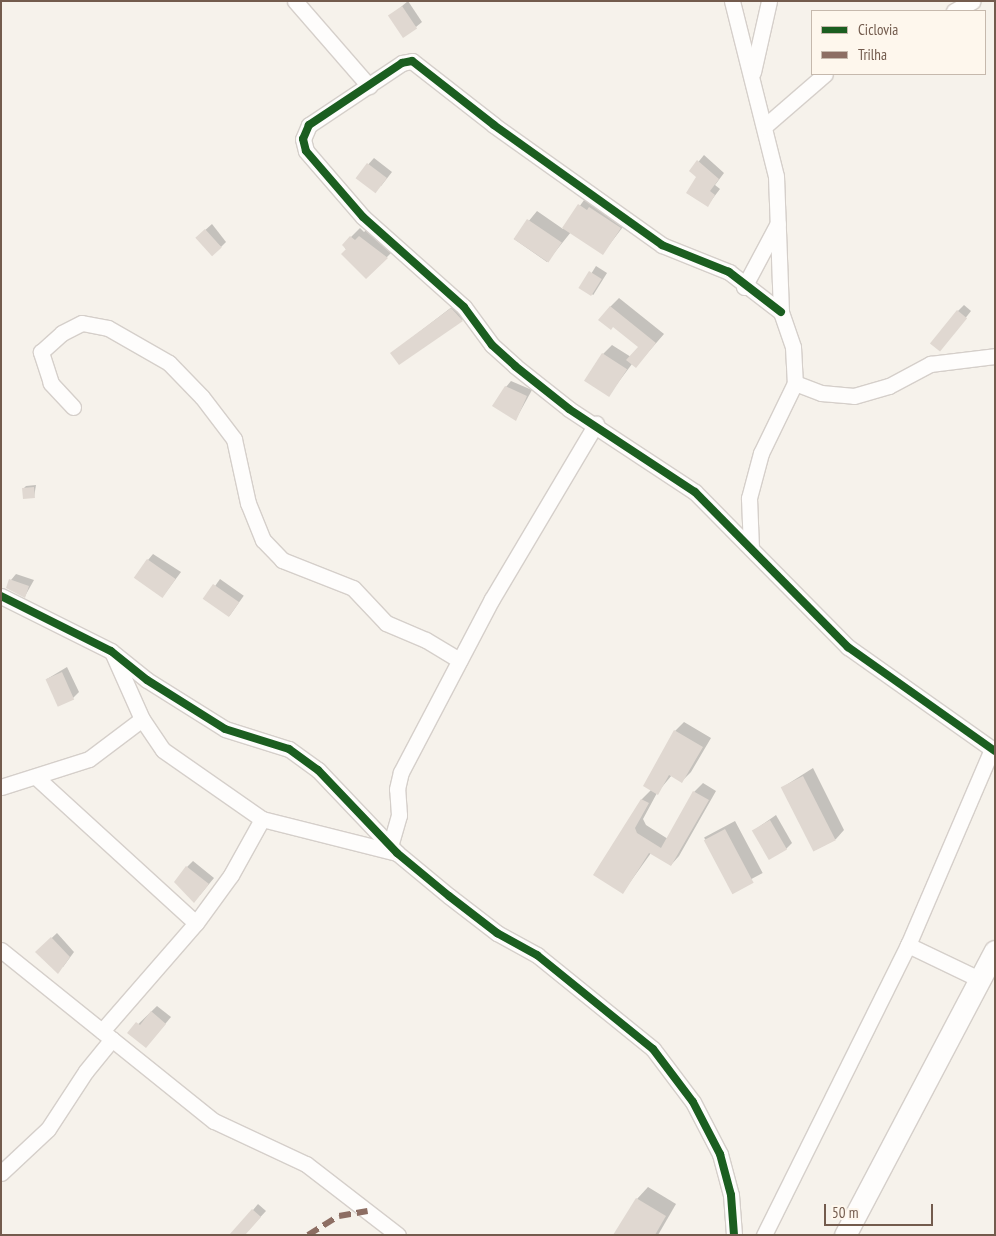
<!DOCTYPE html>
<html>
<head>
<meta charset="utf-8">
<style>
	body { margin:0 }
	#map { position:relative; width:996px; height:1236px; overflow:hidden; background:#f6f2eb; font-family:"PT Sans Narrow",sans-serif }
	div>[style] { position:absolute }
	.shadow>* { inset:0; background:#0003; transform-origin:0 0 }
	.building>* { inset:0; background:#e0d8d1; transform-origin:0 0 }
	.roads { filter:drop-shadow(1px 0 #d5cfca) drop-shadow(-1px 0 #d5cfca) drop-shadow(0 1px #d5cfca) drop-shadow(0 -1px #d5cfca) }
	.street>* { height:15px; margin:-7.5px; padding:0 7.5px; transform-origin:7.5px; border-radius:7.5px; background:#fefdfc }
	.secondary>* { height:21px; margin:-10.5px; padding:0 10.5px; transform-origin:10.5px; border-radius:10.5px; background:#fefdfc }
	.quiet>* { height:6px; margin-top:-3px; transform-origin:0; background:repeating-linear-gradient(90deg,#8d6e63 0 12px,transparent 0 18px) }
	.cycleway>* { height:8px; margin:-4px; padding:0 4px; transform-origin:4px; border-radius:4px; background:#1b5e20 }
	span { translate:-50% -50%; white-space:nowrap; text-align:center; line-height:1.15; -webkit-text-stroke:4.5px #fef7ed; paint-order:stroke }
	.frame { position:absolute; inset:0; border:2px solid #735b4d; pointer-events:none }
	.legend { position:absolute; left:811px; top:10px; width:175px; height:65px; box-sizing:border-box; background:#fef7ed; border:1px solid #c6b9ad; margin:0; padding:6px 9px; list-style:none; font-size:15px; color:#735b4d }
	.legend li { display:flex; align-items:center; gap:10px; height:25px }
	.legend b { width:25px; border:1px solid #c6b9ad }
	.scale { position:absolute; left:824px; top:1204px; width:109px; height:22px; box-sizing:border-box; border:2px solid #735b4d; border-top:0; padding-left:6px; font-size:15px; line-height:18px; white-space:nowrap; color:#735b4d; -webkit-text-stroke:4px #fef7ed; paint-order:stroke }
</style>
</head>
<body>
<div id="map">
	<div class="shadow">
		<div style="clip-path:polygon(408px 1px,422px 22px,416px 27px,390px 16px)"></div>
		<div style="clip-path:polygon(704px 155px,724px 173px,715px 185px,720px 189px,707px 206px,698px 176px,691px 171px)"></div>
		<div style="clip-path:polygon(374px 158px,392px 172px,381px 186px,357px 177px)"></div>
		<div style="clip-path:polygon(587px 196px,629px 219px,603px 253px,571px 232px,547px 262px,514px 239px,537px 211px,563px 229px)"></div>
		<div style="clip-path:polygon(212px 224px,226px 242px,221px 247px,203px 232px)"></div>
		<div style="clip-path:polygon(360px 228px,364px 232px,369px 228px,396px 248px,366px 278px,343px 245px)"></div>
		<div style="left:596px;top:266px;width:13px;height:26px;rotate:32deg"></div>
		<div style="clip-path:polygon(619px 298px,664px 334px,644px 357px,632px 364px,608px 396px,603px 354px,612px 345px,631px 357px,639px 347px,610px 307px)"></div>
		<div style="clip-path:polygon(457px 303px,468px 315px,462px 320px,392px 353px)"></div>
		<div style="clip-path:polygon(964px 305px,971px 311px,945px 344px,958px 311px)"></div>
		<div style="clip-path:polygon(511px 381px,532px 390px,516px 419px,506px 387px)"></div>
		<div style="clip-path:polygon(36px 485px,34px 497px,23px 489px,26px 486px)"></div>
		<div style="clip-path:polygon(153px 554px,181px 572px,163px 596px,148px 560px)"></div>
		<div style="clip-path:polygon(16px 574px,34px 580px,25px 596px,11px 580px)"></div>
		<div style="left:220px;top:579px;width:29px;height:25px;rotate:35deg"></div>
		<div style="clip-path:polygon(67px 667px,79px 692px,73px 698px,47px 679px)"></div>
		<div style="clip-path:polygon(684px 722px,711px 738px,691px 772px,682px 781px,672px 775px,657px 793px,643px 819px,646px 825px,668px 839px,694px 792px,703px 783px,716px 791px,679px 856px,671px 865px,651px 853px,623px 892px,595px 875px,642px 799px,651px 790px,675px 731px)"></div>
		<div style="clip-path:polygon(813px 768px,844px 830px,836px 839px,815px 850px,783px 787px)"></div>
		<div style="clip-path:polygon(776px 815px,792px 843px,786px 849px,753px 831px)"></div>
		<div style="left:735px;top:821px;width:59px;height:35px;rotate:62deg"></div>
		<div style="clip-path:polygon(193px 861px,214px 878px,200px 895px,187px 867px)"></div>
		<div style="clip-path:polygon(57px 933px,74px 952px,63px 967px,37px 952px)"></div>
		<div style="clip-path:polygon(157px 1006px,171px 1017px,151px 1041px,129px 1033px)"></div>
		<div style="clip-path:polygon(648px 1187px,676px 1204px,658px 1235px,615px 1235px,637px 1199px)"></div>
		<div style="clip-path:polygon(258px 1204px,266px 1211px,244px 1235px,253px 1210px)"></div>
	</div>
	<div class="building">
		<div style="left:402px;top:6px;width:27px;height:17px;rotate:56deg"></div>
		<div style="clip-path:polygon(697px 160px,719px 179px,710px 191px,715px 195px,708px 207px,686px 193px,696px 177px,689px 171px)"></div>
		<div style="left:367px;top:163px;width:25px;height:19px;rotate:37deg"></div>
		<div style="clip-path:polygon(578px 204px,587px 210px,589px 207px,621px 228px,603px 255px,562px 228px)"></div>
		<div style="left:527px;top:219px;width:42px;height:24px;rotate:34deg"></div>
		<div style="left:205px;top:229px;width:25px;height:13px;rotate:48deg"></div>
		<div style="clip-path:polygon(350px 236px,355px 240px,359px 236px,388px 258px,366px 279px,341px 254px,346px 249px,342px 245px)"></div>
		<div style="left:589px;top:271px;width:15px;height:20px;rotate:32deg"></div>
		<div style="clip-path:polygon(610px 306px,656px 343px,636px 368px,626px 360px,638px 347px,613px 327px,611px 330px,598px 320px)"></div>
		<div style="clip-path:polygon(451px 308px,463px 321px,399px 365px,390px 353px)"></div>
		<div style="left:957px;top:310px;width:13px;height:43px;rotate:39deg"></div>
		<div style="left:602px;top:353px;width:30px;height:33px;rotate:33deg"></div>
		<div style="clip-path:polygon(505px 386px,527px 396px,516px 421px,492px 406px)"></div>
		<div style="left:34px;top:487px;width:11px;height:12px;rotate:85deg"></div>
		<div style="left:147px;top:559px;width:35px;height:23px;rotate:35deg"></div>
		<div style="clip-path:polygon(9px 579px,29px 586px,25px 598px,6px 588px)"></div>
		<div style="left:213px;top:584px;width:32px;height:18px;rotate:35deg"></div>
		<div style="left:62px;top:672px;width:30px;height:18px;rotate:66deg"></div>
		<div style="clip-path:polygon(674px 730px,703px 747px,682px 783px,669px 775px,658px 795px,643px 786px)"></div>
		<div style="left:803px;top:776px;width:72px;height:25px;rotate:63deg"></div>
		<div style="clip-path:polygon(693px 791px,709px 800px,671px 866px,649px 853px,623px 894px,593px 875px,641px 799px,649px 803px,635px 828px,637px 833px,661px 848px)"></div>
		<div style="left:770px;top:820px;width:34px;height:21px;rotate:60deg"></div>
		<div style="left:725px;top:829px;width:61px;height:24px;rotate:62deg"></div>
		<div style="clip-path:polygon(186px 866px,209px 884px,194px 903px,174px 882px)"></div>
		<div style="clip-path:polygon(51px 937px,70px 957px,58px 974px,35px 952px)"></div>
		<div style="clip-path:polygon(151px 1011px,166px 1024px,146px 1048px,127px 1033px,136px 1022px,140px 1025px)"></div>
		<div style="clip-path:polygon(636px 1198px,666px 1216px,655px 1235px,613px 1235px)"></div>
		<div style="clip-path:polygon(252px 1209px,261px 1217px,245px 1235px,229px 1235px)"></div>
	</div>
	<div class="roads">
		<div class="street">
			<div style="left:295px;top:1px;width:113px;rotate:49deg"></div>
			<div style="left:732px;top:1px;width:180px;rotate:75.9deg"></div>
			<div style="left:776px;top:176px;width:136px;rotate:87.9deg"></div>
			<div style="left:781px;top:312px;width:37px;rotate:71deg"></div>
			<div style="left:793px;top:347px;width:36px;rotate:87deg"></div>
			<div style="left:795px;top:383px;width:78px;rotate:115.9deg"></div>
			<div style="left:761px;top:453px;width:47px;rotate:104.9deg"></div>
			<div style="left:749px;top:498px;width:50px;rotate:87.7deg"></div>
			<div style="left:954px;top:11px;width:21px;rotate:-28deg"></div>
			<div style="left:753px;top:72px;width:73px;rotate:-77.3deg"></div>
			<div style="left:765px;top:126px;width:79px;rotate:-40.9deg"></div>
			<div style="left:744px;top:287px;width:72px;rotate:-62deg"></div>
			<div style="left:781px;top:312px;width:66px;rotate:-142.4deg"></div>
			<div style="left:729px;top:272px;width:72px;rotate:-158.1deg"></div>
			<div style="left:662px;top:245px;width:206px;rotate:-144.5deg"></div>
			<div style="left:494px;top:125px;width:104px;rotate:-142deg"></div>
			<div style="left:412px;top:61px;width:10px;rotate:169deg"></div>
			<div style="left:402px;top:63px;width:112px;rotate:146.3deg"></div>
			<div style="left:309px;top:125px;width:15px;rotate:113deg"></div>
			<div style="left:303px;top:139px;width:12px;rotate:76deg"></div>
			<div style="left:306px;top:151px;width:87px;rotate:49.2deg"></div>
			<div style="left:363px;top:217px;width:135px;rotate:41.7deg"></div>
			<div style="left:464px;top:307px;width:47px;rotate:53.6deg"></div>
			<div style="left:492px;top:345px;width:31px;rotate:42deg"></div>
			<div style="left:515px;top:366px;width:69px;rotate:38.5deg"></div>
			<div style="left:569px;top:409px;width:151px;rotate:33.4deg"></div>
			<div style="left:695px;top:492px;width:218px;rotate:45.4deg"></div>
			<div style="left:848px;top:647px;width:180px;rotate:35.3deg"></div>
			<div style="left:795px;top:383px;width:28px;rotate:21deg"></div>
			<div style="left:821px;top:393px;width:33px;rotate:5deg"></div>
			<div style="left:854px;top:396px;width:36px;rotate:-16deg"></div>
			<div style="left:889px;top:386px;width:47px;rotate:-28.2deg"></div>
			<div style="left:930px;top:364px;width:65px;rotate:-7deg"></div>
			<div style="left:73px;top:407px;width:33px;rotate:-133deg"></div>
			<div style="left:51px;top:383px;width:33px;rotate:-108deg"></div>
			<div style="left:41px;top:352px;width:28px;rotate:-42deg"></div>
			<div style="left:62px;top:333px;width:22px;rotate:-27deg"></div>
			<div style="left:82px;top:323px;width:26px;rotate:11deg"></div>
			<div style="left:108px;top:328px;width:70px;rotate:29.8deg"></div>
			<div style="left:169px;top:363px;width:47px;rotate:45.9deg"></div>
			<div style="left:202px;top:397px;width:53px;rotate:52.7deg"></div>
			<div style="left:234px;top:439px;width:66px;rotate:77.7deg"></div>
			<div style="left:248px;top:503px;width:40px;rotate:68deg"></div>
			<div style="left:263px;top:540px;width:28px;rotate:46deg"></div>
			<div style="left:282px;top:560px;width:76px;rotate:21.5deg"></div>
			<div style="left:353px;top:588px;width:48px;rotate:46.7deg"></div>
			<div style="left:386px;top:623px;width:43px;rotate:23deg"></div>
			<div style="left:426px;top:640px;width:39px;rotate:31deg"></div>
			<div style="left:1px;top:596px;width:123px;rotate:26.6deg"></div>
			<div style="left:111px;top:651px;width:46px;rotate:38.9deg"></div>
			<div style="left:147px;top:680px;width:92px;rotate:32.1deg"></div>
			<div style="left:225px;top:729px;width:67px;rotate:17.4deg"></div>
			<div style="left:289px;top:749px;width:36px;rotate:36deg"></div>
			<div style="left:318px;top:770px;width:115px;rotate:46.4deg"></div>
			<div style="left:397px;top:853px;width:67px;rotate:39.6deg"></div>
			<div style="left:449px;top:896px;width:61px;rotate:37.6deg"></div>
			<div style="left:497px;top:933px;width:46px;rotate:28.8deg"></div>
			<div style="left:537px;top:955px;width:149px;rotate:39deg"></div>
			<div style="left:653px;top:1049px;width:66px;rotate:53deg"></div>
			<div style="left:693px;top:1102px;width:59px;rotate:62.6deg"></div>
			<div style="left:720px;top:1154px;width:42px;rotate:75deg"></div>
			<div style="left:731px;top:1195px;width:40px;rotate:85.7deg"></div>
			<div style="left:113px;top:654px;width:71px;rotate:66deg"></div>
			<div style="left:142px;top:719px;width:37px;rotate:56deg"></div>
			<div style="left:163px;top:750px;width:121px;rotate:34.9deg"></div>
			<div style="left:262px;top:819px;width:139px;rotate:14.1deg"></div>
			<div style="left:37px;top:778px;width:215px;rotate:42.4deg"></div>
			<div style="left:1px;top:787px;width:92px;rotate:-17.7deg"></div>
			<div style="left:89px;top:759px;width:66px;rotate:-37deg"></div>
			<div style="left:391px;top:843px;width:29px;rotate:-74deg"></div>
			<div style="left:399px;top:815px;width:26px;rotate:-94deg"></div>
			<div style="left:397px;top:789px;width:17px;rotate:-77deg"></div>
			<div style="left:401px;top:772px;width:195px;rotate:-62.3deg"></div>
			<div style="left:492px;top:599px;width:204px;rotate:-59.3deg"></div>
			<div style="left:908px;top:945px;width:79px;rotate:25.6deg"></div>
			<div style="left:1px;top:950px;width:273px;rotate:38.8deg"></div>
			<div style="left:214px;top:1121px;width:102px;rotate:25.1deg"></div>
			<div style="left:306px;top:1164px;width:116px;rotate:37.7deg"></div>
			<div style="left:102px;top:1031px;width:143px;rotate:-49deg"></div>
			<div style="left:196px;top:923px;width:59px;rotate:-53.9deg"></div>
			<div style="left:231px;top:875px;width:64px;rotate:-61deg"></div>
			<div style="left:1px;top:1173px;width:64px;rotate:-43.1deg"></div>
			<div style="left:48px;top:1129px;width:69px;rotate:-56.8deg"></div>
			<div style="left:86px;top:1071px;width:41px;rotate:-50.9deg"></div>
			<div style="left:764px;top:1235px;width:324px;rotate:-63.6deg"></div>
			<div style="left:908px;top:945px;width:213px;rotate:-66.8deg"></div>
		</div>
		<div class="secondary">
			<div style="left:845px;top:1235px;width:321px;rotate:-62.2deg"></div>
		</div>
	</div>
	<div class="quiet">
		<div style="left:308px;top:1235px;width:36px;rotate:-32deg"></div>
		<div style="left:339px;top:1216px;width:29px;rotate:-10deg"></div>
	</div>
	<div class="cycleway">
		<div style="left:781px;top:312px;width:66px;rotate:-142.4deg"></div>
		<div style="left:729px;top:272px;width:72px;rotate:-158.1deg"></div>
		<div style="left:662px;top:245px;width:206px;rotate:-144.5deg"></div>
		<div style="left:494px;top:125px;width:104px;rotate:-142deg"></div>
		<div style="left:412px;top:61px;width:10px;rotate:169deg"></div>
		<div style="left:402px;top:63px;width:112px;rotate:146.3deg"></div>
		<div style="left:309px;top:125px;width:15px;rotate:113deg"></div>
		<div style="left:303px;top:139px;width:12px;rotate:76deg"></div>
		<div style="left:306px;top:151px;width:87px;rotate:49.2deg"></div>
		<div style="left:363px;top:217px;width:135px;rotate:41.7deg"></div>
		<div style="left:464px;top:307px;width:47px;rotate:53.6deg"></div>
		<div style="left:492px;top:345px;width:31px;rotate:42deg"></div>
		<div style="left:515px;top:366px;width:69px;rotate:38.5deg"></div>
		<div style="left:569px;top:409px;width:151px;rotate:33.4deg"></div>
		<div style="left:695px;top:492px;width:218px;rotate:45.4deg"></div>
		<div style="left:848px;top:647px;width:180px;rotate:35.3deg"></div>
		<div style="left:1px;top:596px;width:123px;rotate:26.6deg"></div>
		<div style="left:111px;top:651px;width:46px;rotate:38.9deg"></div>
		<div style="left:147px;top:680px;width:92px;rotate:32.1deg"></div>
		<div style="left:225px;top:729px;width:67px;rotate:17.4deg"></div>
		<div style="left:289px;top:749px;width:36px;rotate:36deg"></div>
		<div style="left:318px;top:770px;width:115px;rotate:46.4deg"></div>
		<div style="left:397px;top:853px;width:67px;rotate:39.6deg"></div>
		<div style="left:449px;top:896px;width:61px;rotate:37.6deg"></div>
		<div style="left:497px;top:933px;width:46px;rotate:28.8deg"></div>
		<div style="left:537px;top:955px;width:149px;rotate:39deg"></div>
		<div style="left:653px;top:1049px;width:66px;rotate:53deg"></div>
		<div style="left:693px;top:1102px;width:59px;rotate:62.6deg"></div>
		<div style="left:720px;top:1154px;width:42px;rotate:75deg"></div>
		<div style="left:731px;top:1195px;width:40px;rotate:85.7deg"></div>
	</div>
	<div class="frame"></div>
	<ul class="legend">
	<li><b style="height:6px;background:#1b5e20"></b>Ciclovia</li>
	<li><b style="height:6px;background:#8d6e63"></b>Trilha</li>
	</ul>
	<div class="scale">50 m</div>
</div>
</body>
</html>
